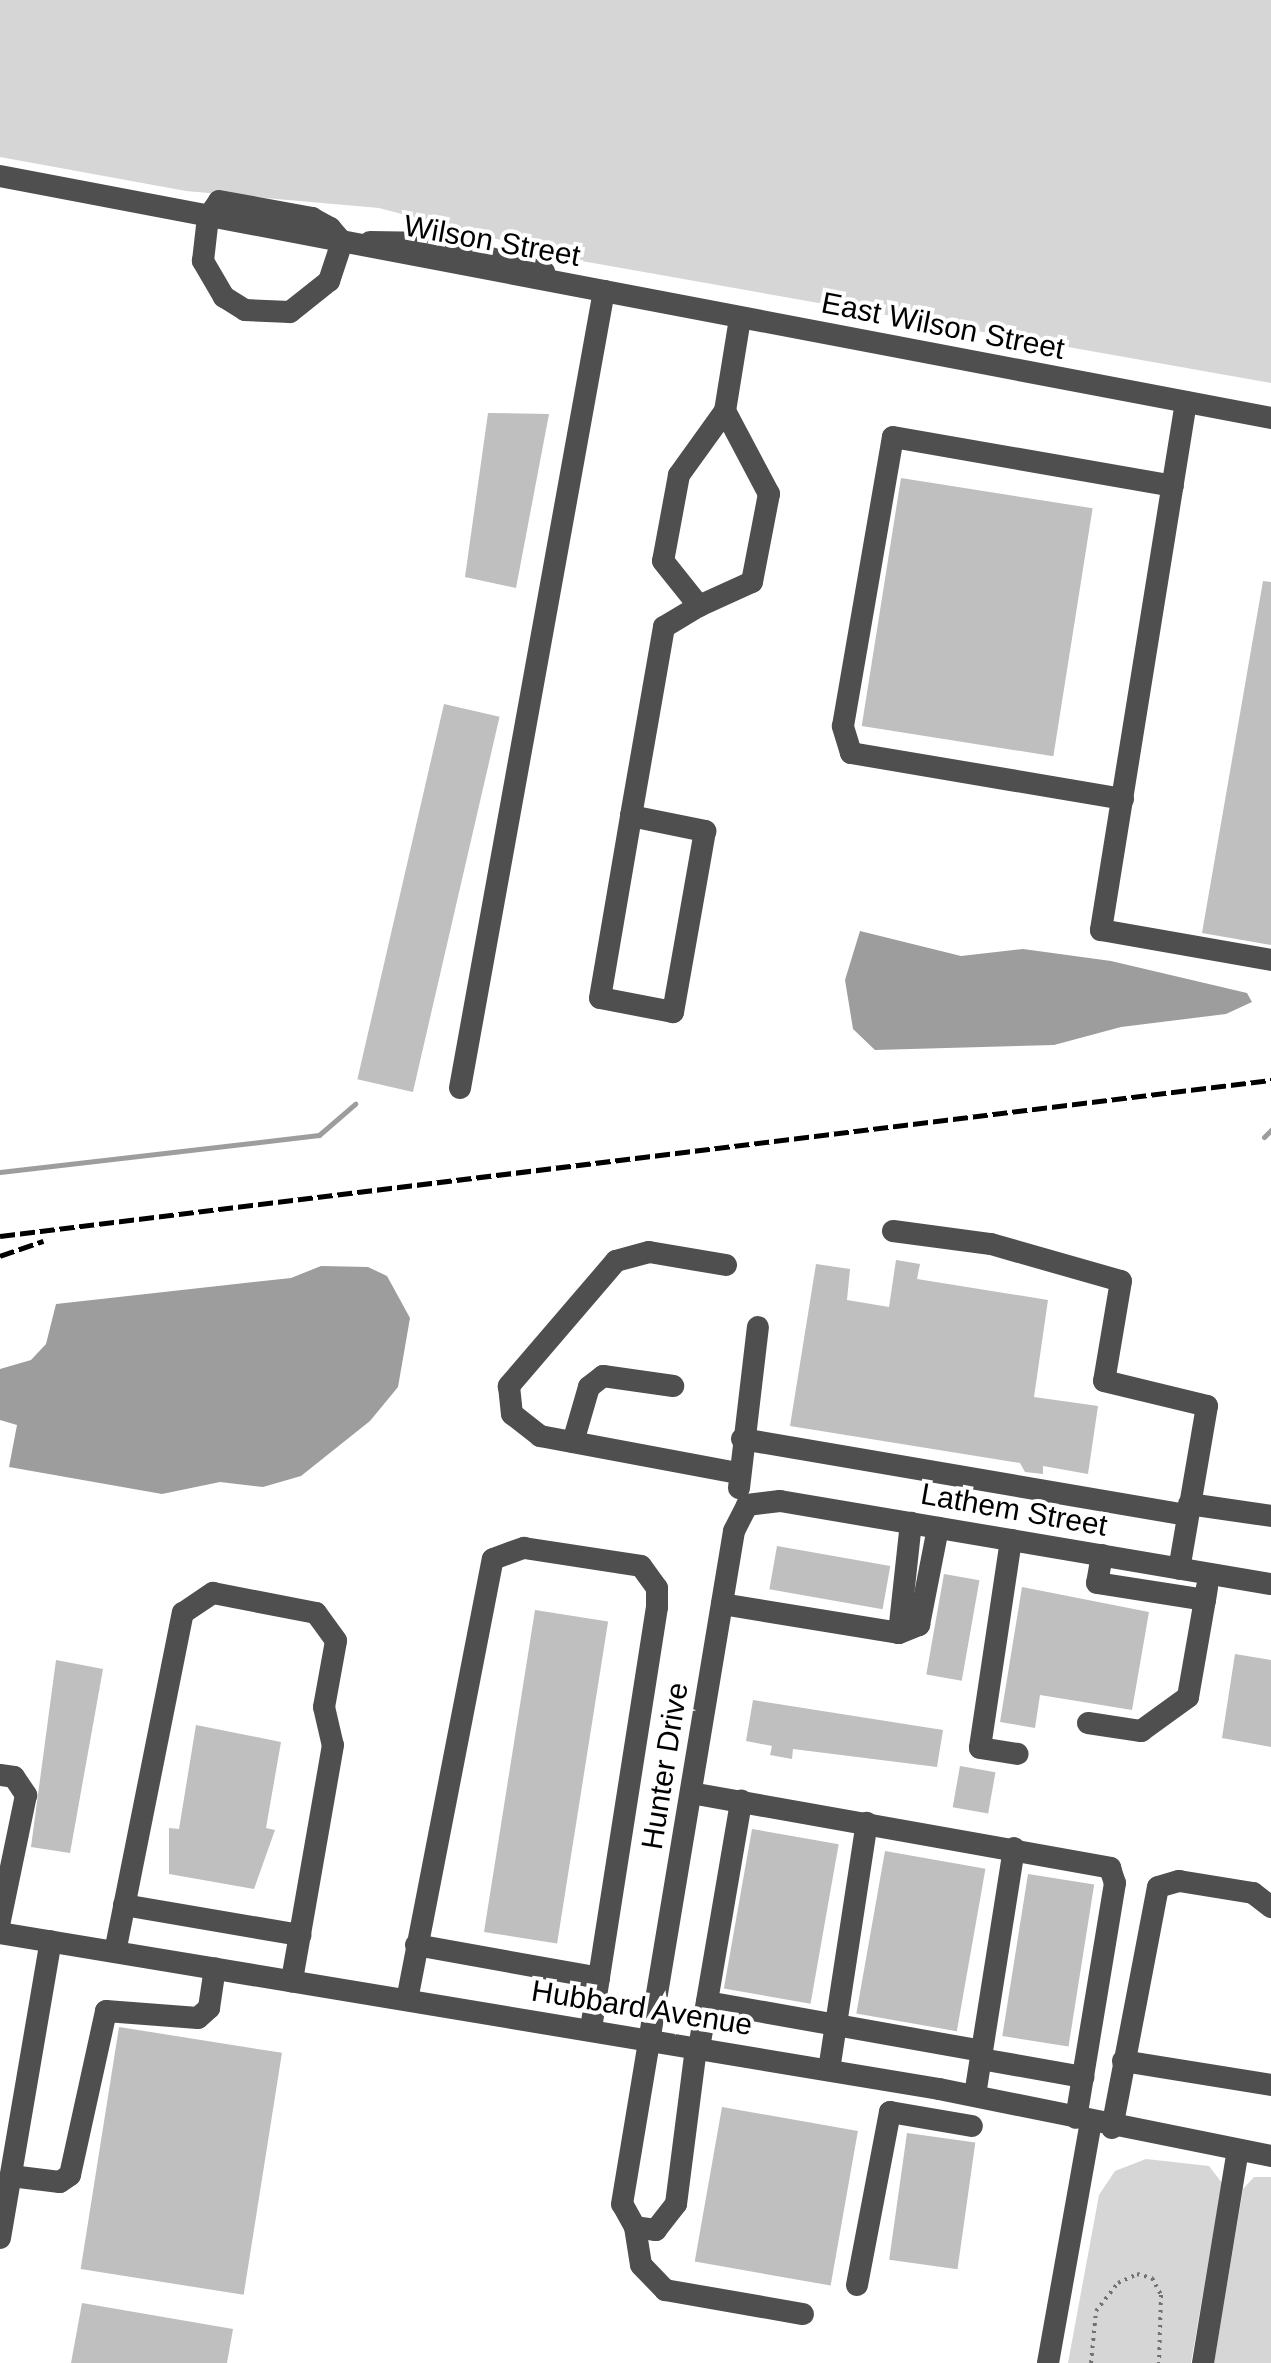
<!DOCTYPE html>
<html>
<head>
<meta charset="utf-8">
<style>
	body { margin:0 }
	#map { position:relative; width:1271px; height:2363px; overflow:hidden; background:#fff; font-family:Helvetica,sans-serif }
	div>[style] { position:absolute }
	.green>* { inset:0; background:#d6d6d6 }
	.water>* { inset:0; background:#9d9d9d }
	.stream>* { height:5px; margin:-2.5px; padding:0 2.5px; transform-origin:2.5px; border-radius:2.5px; background:#9d9d9d }
	.building>* { inset:0; background:#bfbfbf; transform-origin:0 0 }
	.path>* { height:4px; margin-top:-2px; transform-origin:0; background:repeating-linear-gradient(90deg,#717171 0 2.5px,transparent 0 7.5px) }
	.minor>* { height:22px; margin:-11px; padding:0 11px; transform-origin:11px; border-radius:11px; background:#4f4f4f }
	.rail>* { height:5px; margin-top:-2.5px; transform-origin:0; background:repeating-linear-gradient(90deg,#000 0 15px,transparent 0 20px) }
	span { translate:-50% -50%; white-space:nowrap; text-align:center; line-height:1.15; -webkit-text-stroke:8px #fff; paint-order:stroke }
	.street-label { font-size:30px; color:#000 }
</style>
</head>
<body>
<div id="map">
	<div class="green">
		<div style="clip-path:polygon(0 0,1271px 0,1271px 383px,576px 260px,379px 208px,186px 191px,0 157px)"></div>
		<div style="clip-path:polygon(1146px 2159px,1209px 2166px,1222px 2183px,1191px 2363px,1068px 2363px,1099px 2195px,1115px 2171px)"></div>
		<div style="clip-path:polygon(1254px 2177px,1271px 2177px,1271px 2363px,1214px 2363px,1243px 2189px)"></div>
	</div>
	<div class="water">
		<div style="clip-path:polygon(860px 931px,961px 956px,1023px 949px,1111px 961px,1247px 993px,1252px 1002px,1226px 1014px,1121px 1027px,1054px 1045px,875px 1050px,853px 1029px,845px 980px)"></div>
		<div style="clip-path:polygon(321px 1266px,368px 1267px,387px 1276px,410px 1318px,398px 1387px,370px 1421px,301px 1476px,263px 1487px,220px 1482px,162px 1494px,9px 1467px,17px 1425px,0 1420px,0 1369px,31px 1360px,46px 1344px,56px 1304px,291px 1278px)"></div>
	</div>
	<div class="stream">
		<div style="left:1264px;top:1137px;width:10px;rotate:-45deg"></div>
		<div style="left:0;top:1172px;width:321px;rotate:-6.6deg"></div>
		<div style="left:319px;top:1135px;width:48px;rotate:-40.7deg"></div>
	</div>
	<div class="building">
		<div style="clip-path:polygon(488px 413px,549px 414px,516px 588px,465px 577px)"></div>
		<div style="left:901px;top:478px;width:194px;height:251px;rotate:9deg"></div>
		<div style="clip-path:polygon(1263px 581px,1271px 582px,1271px 945px,1202px 933px)"></div>
		<div style="left:444px;top:704px;width:57px;height:385px;rotate:13deg"></div>
		<div style="clip-path:polygon(896px 1260px,920px 1264px,917px 1279px,1048px 1300px,1034px 1397px,1098px 1406px,1088px 1474px,1043px 1466px,1043px 1474px,1025px 1472px,1020px 1463px,790px 1426px,816px 1264px,850px 1269px,847px 1300px,889px 1307px)"></div>
		<div style="left:777px;top:1546px;width:115px;height:44px;rotate:10deg"></div>
		<div style="left:944px;top:1574px;width:36px;height:102px;rotate:10deg"></div>
		<div style="clip-path:polygon(1022px 1587px,1149px 1612px,1132px 1710px,1040px 1695px,1035px 1728px,1000px 1722px)"></div>
		<div style="left:535px;top:1610px;width:74px;height:326px;rotate:9deg"></div>
		<div style="clip-path:polygon(1235px 1654px,1271px 1660px,1271px 1747px,1222px 1738px)"></div>
		<div style="clip-path:polygon(56px 1660px,103px 1669px,70px 1853px,31px 1847px)"></div>
		<div style="clip-path:polygon(753px 1700px,943px 1730px,937px 1767px,793px 1749px,792px 1759px,770px 1755px,772px 1746px,746px 1741px)"></div>
		<div style="clip-path:polygon(196px 1725px,281px 1742px,266px 1828px,275px 1830px,254px 1889px,169px 1874px,169px 1828px,179px 1829px)"></div>
		<div style="left:960px;top:1766px;width:36px;height:42px;rotate:10deg"></div>
		<div style="left:752px;top:1829px;width:88px;height:162px;rotate:10deg"></div>
		<div style="left:885px;top:1851px;width:102px;height:165px;rotate:10deg"></div>
		<div style="left:1028px;top:1874px;width:67px;height:164px;rotate:9deg"></div>
		<div style="left:119px;top:2027px;width:165px;height:245px;rotate:9deg"></div>
		<div style="left:722px;top:2107px;width:138px;height:157px;rotate:10deg"></div>
		<div style="left:907px;top:2133px;width:69px;height:128px;rotate:8deg"></div>
		<div style="clip-path:polygon(82px 2303px,233px 2329px,227px 2363px,71px 2363px)"></div>
	</div>
	<div class="path">
		<div style="left:1091px;top:2363px;width:52px;rotate:-84.5deg"></div>
		<div style="left:1096px;top:2311px;width:36px;rotate:-52deg"></div>
		<div style="left:1118px;top:2283px;width:21px;rotate:-25deg"></div>
		<div style="left:1137px;top:2274px;width:16px;rotate:15deg"></div>
		<div style="left:1152px;top:2278px;width:19px;rotate:62deg"></div>
		<div style="left:1161px;top:2295px;width:68px;rotate:91.7deg"></div>
	</div>
	<div class="minor">
		<div style="left:0;top:176px;width:1294px;rotate:10.78deg"></div>
		<div style="left:219px;top:201px;width:95px;rotate:10.4deg"></div>
		<div style="left:312px;top:218px;width:21px;rotate:29deg"></div>
		<div style="left:330px;top:228px;width:18px;rotate:49deg"></div>
		<div style="left:342px;top:242px;width:41px;rotate:108.4deg"></div>
		<div style="left:329px;top:281px;width:50px;rotate:141.5deg"></div>
		<div style="left:290px;top:312px;width:45px;rotate:-177.5deg"></div>
		<div style="left:245px;top:310px;width:25px;rotate:-148deg"></div>
		<div style="left:224px;top:297px;width:42px;rotate:-120.3deg"></div>
		<div style="left:203px;top:261px;width:44px;rotate:-83.5deg"></div>
		<div style="left:208px;top:217px;width:19px;rotate:-55deg"></div>
		<div style="left:370px;top:242px;width:64px;rotate:0.9deg"></div>
		<div style="left:434px;top:243px;width:114px;rotate:14.8deg"></div>
		<div style="left:1186px;top:402px;width:535px;rotate:99.15deg"></div>
		<div style="left:1101px;top:930px;width:173px;rotate:10deg"></div>
		<div style="left:725px;top:411px;width:79px;rotate:125.7deg"></div>
		<div style="left:679px;top:475px;width:87px;rotate:100.5deg"></div>
		<div style="left:663px;top:561px;width:58px;rotate:51.3deg"></div>
		<div style="left:699px;top:606px;width:58px;rotate:-24.4deg"></div>
		<div style="left:752px;top:582px;width:90px;rotate:-79.1deg"></div>
		<div style="left:769px;top:494px;width:94px;rotate:-117.9deg"></div>
		<div style="left:725px;top:411px;width:94px;rotate:-80.8deg"></div>
		<div style="left:1123px;top:799px;width:276px;rotate:-170.4deg"></div>
		<div style="left:851px;top:753px;width:28px;rotate:-107deg"></div>
		<div style="left:843px;top:726px;width:293px;rotate:-80.2deg"></div>
		<div style="left:893px;top:437px;width:284px;rotate:9.9deg"></div>
		<div style="left:631px;top:816px;width:76px;rotate:11.5deg"></div>
		<div style="left:705px;top:831px;width:184px;rotate:100deg"></div>
		<div style="left:673px;top:1012px;width:74px;rotate:-169.1deg"></div>
		<div style="left:600px;top:998px;width:185px;rotate:-80.3deg"></div>
		<div style="left:631px;top:816px;width:192px;rotate:-80.1deg"></div>
		<div style="left:664px;top:627px;width:41px;rotate:-31deg"></div>
		<div style="left:460px;top:1088px;width:810px;rotate:-79.76deg"></div>
		<div style="left:893px;top:1231px;width:99px;rotate:7.6deg"></div>
		<div style="left:991px;top:1244px;width:135px;rotate:15.9deg"></div>
		<div style="left:1121px;top:1281px;width:101px;rotate:99.6deg"></div>
		<div style="left:1104px;top:1381px;width:106px;rotate:13.6deg"></div>
		<div style="left:1207px;top:1406px;width:165px;rotate:99.7deg"></div>
		<div style="left:726px;top:1265px;width:78px;rotate:-170.4deg"></div>
		<div style="left:649px;top:1252px;width:34px;rotate:165deg"></div>
		<div style="left:616px;top:1261px;width:165px;rotate:130.6deg"></div>
		<div style="left:509px;top:1386px;width:28px;rotate:84deg"></div>
		<div style="left:512px;top:1414px;width:36px;rotate:38deg"></div>
		<div style="left:540px;top:1436px;width:201px;rotate:10.6deg"></div>
		<div style="left:742px;top:1439px;width:451px;rotate:9.7deg"></div>
		<div style="left:573px;top:1442px;width:57px;rotate:-73.8deg"></div>
		<div style="left:589px;top:1387px;width:18px;rotate:-38deg"></div>
		<div style="left:603px;top:1376px;width:71px;rotate:8.1deg"></div>
		<div style="left:739px;top:1488px;width:162px;rotate:-83.3deg"></div>
		<div style="left:1189px;top:1504px;width:83px;rotate:8.3deg"></div>
		<div style="left:747px;top:1505px;width:33px;rotate:-7deg"></div>
		<div style="left:780px;top:1501px;width:498px;rotate:9.6deg"></div>
		<div style="left:1011px;top:1540px;width:210px;rotate:98.5deg"></div>
		<div style="left:980px;top:1748px;width:38px;rotate:9deg"></div>
		<div style="left:1102px;top:1555px;width:28px;rotate:100deg"></div>
		<div style="left:1097px;top:1583px;width:109px;rotate:8.9deg"></div>
		<div style="left:1205px;top:1600px;width:13px;rotate:-81deg"></div>
		<div style="left:722px;top:1604px;width:179px;rotate:9.3deg"></div>
		<div style="left:899px;top:1633px;width:22px;rotate:-22deg"></div>
		<div style="left:919px;top:1625px;width:99px;rotate:-78.9deg"></div>
		<div style="left:899px;top:1633px;width:111px;rotate:-83.8deg"></div>
		<div style="left:1088px;top:1723px;width:54px;rotate:8.6deg"></div>
		<div style="left:1141px;top:1731px;width:58px;rotate:-35.9deg"></div>
		<div style="left:1188px;top:1697px;width:98px;rotate:-80.1deg"></div>
		<div style="left:0;top:1775px;width:14px;rotate:8deg"></div>
		<div style="left:14px;top:1777px;width:22px;rotate:56deg"></div>
		<div style="left:26px;top:1795px;width:129px;rotate:101.7deg"></div>
		<div style="left:691px;top:1793px;width:426px;rotate:10.1deg"></div>
		<div style="left:1110px;top:1868px;width:16px;rotate:72deg"></div>
		<div style="left:1115px;top:1883px;width:238px;rotate:99.4deg"></div>
		<div style="left:124px;top:1905px;width:179px;rotate:9.7deg"></div>
		<div style="left:0;top:1933px;width:952px;rotate:9.43deg"></div>
		<div style="left:939px;top:2089px;width:339px;rotate:11.4deg"></div>
		<div style="left:416px;top:1945px;width:186px;rotate:10.2deg"></div>
		<div style="left:115px;top:1952px;width:346px;rotate:-78.7deg"></div>
		<div style="left:183px;top:1613px;width:36px;rotate:-34deg"></div>
		<div style="left:213px;top:1593px;width:105px;rotate:11deg"></div>
		<div style="left:316px;top:1613px;width:34px;rotate:54deg"></div>
		<div style="left:336px;top:1641px;width:67px;rotate:100.3deg"></div>
		<div style="left:324px;top:1707px;width:39px;rotate:77deg"></div>
		<div style="left:333px;top:1745px;width:240px;rotate:99.9deg"></div>
		<div style="left:407px;top:2000px;width:449px;rotate:-79deg"></div>
		<div style="left:493px;top:1559px;width:33px;rotate:-20deg"></div>
		<div style="left:524px;top:1548px;width:118px;rotate:8.7deg"></div>
		<div style="left:641px;top:1566px;width:27px;rotate:54deg"></div>
		<div style="left:657px;top:1588px;width:19px;rotate:90deg"></div>
		<div style="left:657px;top:1607px;width:428px;rotate:98.9deg"></div>
		<div style="left:707px;top:2002px;width:279px;rotate:10.1deg"></div>
		<div style="left:696px;top:2048px;width:157px;rotate:97.3deg"></div>
		<div style="left:676px;top:2204px;width:33px;rotate:128deg"></div>
		<div style="left:656px;top:2230px;width:21px;rotate:-172deg"></div>
		<div style="left:635px;top:2227px;width:26px;rotate:-119deg"></div>
		<div style="left:622px;top:2204px;width:682px;rotate:-80.55deg"></div>
		<div style="left:734px;top:1531px;width:29px;rotate:-63deg"></div>
		<div style="left:699px;top:2048px;width:251px;rotate:-80.3deg"></div>
		<div style="left:981px;top:2059px;width:104px;rotate:10deg"></div>
		<div style="left:1123px;top:2061px;width:150px;rotate:9.2deg"></div>
		<div style="left:829px;top:2070px;width:250px;rotate:-81.3deg"></div>
		<div style="left:975px;top:2095px;width:250px;rotate:-81deg"></div>
		<div style="left:1112px;top:2128px;width:245px;rotate:-79.2deg"></div>
		<div style="left:1158px;top:1887px;width:22px;rotate:-16deg"></div>
		<div style="left:1179px;top:1881px;width:75px;rotate:9.2deg"></div>
		<div style="left:1253px;top:1893px;width:23px;rotate:38deg"></div>
		<div style="left:11px;top:2176px;width:49px;rotate:7deg"></div>
		<div style="left:60px;top:2182px;width:12px;rotate:-35deg"></div>
		<div style="left:70px;top:2175px;width:168px;rotate:-77.6deg"></div>
		<div style="left:106px;top:2011px;width:92px;rotate:4.4deg"></div>
		<div style="left:198px;top:2018px;width:15px;rotate:-42deg"></div>
		<div style="left:209px;top:2008px;width:40px;rotate:-81.5deg"></div>
		<div style="left:635px;top:2227px;width:38px;rotate:81deg"></div>
		<div style="left:641px;top:2265px;width:35px;rotate:46deg"></div>
		<div style="left:665px;top:2290px;width:140px;rotate:9.9deg"></div>
		<div style="left:0;top:2238px;width:301px;rotate:-80.3deg"></div>
		<div style="left:857px;top:2285px;width:176px;rotate:-79.2deg"></div>
		<div style="left:890px;top:2112px;width:83px;rotate:9.7deg"></div>
		<div style="left:1048px;top:2363px;width:245px;rotate:-79.9deg"></div>
		<div style="left:1203px;top:2363px;width:216px;rotate:-80.7deg"></div>
	</div>
	<div class="rail">
		<div style="left:0;top:1236px;width:1281px;rotate:-7deg"></div>
		<div style="left:0;top:1256px;width:46px;rotate:-19.2deg"></div>
	</div>
	<div class="street-label">
		<span style="left:492px;top:241px;rotate:10deg">Wilson Street</span>
		<span style="left:943px;top:326px;rotate:11deg">East Wilson Street</span>
		<span style="left:1014px;top:1510px;rotate:10deg">Lathem Street</span>
		<span style="left:665px;top:1766px;rotate:-81deg">Hunter Drive</span>
		<span style="left:642px;top:2008px;rotate:9deg">Hubbard Avenue</span>
	</div>
</div>
</body>
</html>
